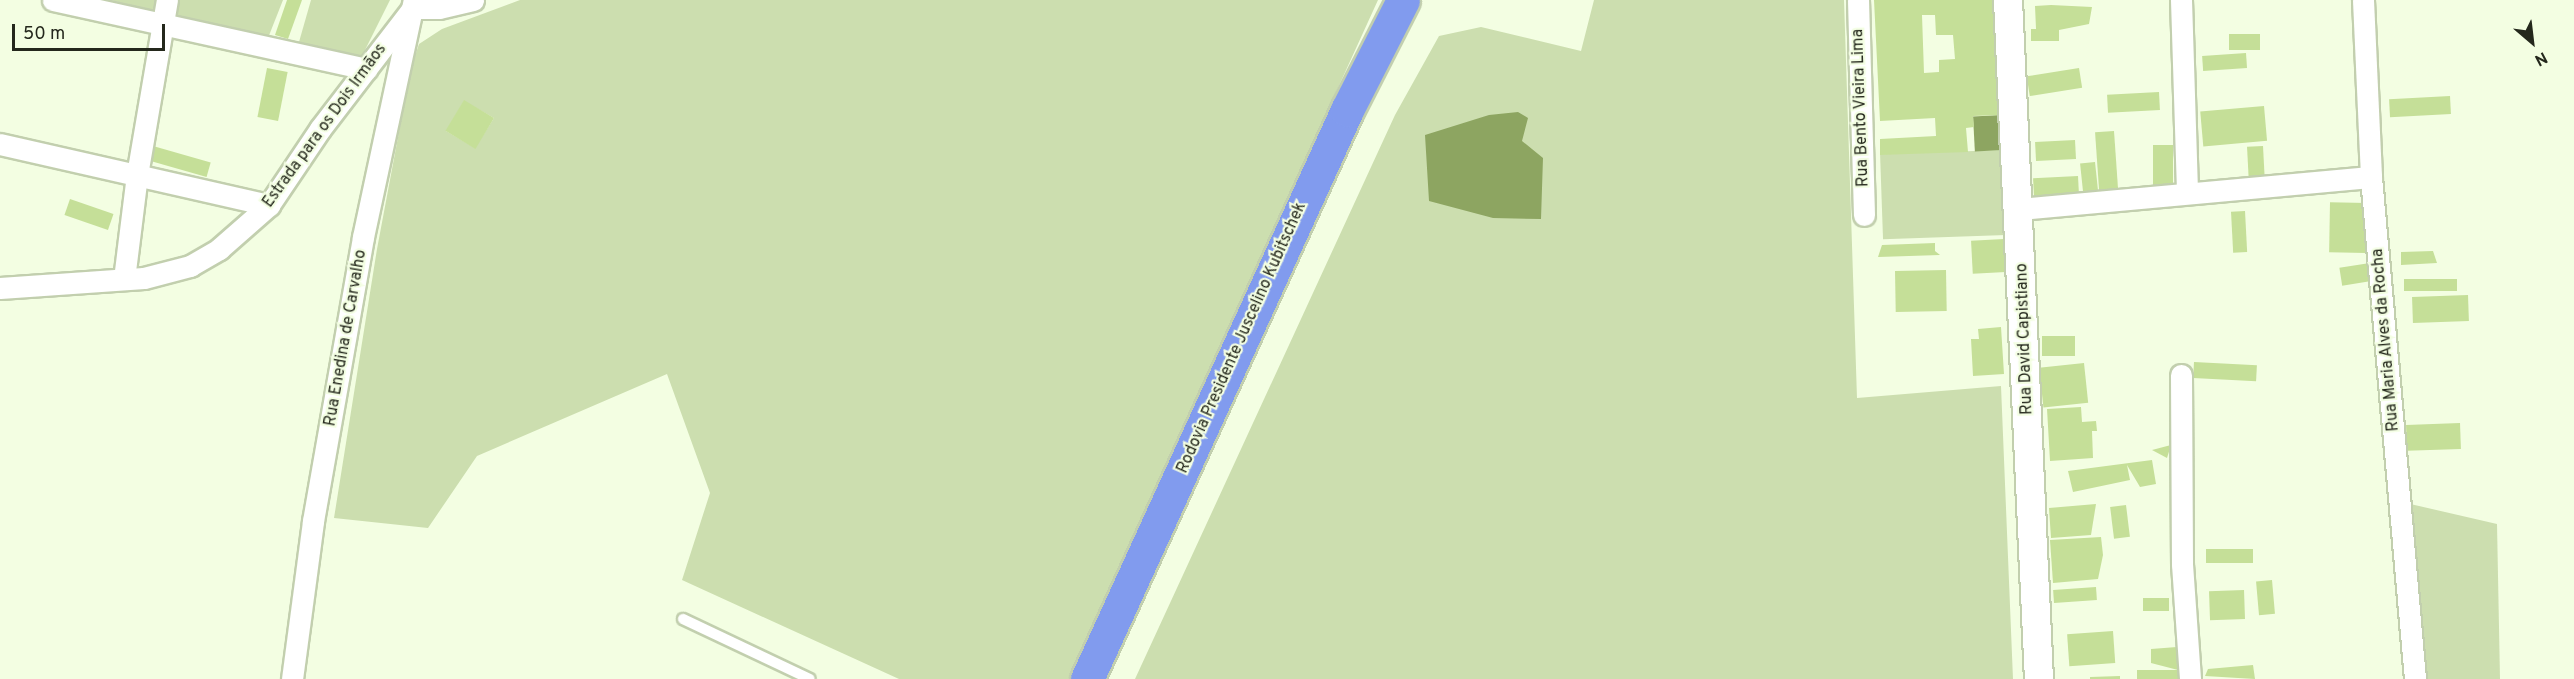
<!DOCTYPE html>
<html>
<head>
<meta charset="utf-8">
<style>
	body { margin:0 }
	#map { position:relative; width:2574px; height:679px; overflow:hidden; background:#f3fee2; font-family:Overpass,sans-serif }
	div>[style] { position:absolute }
	.green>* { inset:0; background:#ccdeaf; transform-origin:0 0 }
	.water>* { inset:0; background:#8da561; transform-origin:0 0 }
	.building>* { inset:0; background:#c5df98; transform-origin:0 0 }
	.roads { filter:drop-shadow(2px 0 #c2cfae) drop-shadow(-2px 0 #c2cfae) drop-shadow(0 2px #c2cfae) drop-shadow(0 -2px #c2cfae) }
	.lane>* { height:10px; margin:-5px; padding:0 5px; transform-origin:5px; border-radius:5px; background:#fff }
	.street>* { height:21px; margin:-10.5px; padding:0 10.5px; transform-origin:10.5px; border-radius:10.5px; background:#fff }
	.secondary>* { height:28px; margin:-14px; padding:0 14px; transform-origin:14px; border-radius:14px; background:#fff }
	.highway>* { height:33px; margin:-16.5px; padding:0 16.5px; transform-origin:16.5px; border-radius:16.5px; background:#819bee }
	span { translate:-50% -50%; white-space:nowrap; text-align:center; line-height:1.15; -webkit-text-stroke:4.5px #f3fee2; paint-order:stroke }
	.street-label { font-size:16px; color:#24281c }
	.north { position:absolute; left:2502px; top:12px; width:60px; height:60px; -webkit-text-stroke:4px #f3fee2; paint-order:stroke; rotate:152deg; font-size:16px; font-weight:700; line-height:24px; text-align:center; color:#24281c }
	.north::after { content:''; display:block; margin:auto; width:21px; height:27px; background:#24281c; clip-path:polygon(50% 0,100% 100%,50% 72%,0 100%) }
	.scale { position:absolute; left:12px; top:24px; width:153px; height:27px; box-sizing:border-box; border:3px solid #24281c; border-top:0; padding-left:8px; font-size:18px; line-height:21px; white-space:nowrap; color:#24281c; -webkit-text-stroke:4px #f3fee2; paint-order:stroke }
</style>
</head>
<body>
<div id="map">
	<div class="green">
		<div style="clip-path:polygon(110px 0,283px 0,268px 38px)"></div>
		<div style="clip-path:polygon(311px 0,390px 0,360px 60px,299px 42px)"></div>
		<div style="clip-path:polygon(evenodd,520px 0,1378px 0,1185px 423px,1074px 679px,899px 679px,682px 580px,710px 493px,667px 374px,477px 456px,428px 528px,334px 518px,377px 249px,411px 68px,419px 44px,442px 29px,520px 0,464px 101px,494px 118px,475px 148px,446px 131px,464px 101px)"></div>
		<div style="clip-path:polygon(1594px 0,1844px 0,1857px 398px,2001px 386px,2013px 679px,1135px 679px,1395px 115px,1439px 36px,1481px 27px,1581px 51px)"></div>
		<div style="left:2003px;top:150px;width:85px;height:123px;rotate:88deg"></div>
		<div style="clip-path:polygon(2406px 503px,2497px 524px,2500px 679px,2417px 679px)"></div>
	</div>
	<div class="water">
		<div style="clip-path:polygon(1518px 112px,1528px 118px,1522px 141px,1543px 158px,1541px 219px,1493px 218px,1429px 201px,1425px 135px,1489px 115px)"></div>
		<div style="left:2001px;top:115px;width:35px;height:28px;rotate:87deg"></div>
	</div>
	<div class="building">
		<div style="clip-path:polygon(287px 0,302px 0,288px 39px,275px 35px)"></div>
		<div style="clip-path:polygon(evenodd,1874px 0,1996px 0,2001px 115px,1973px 116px,1974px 127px,1966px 128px,1968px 152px,1880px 155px,1880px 139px,1936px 136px,1935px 118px,1880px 121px,1874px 0,1922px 15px,1935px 15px,1936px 35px,1953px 35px,1955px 59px,1939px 60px,1939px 72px,1924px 73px,1922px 15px)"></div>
		<div style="clip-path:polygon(2035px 6px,2051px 5px,2092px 7px,2089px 24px,2059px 30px,2059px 41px,2031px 41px,2031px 29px,2036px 29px)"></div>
		<div style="left:2260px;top:34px;width:16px;height:31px;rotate:90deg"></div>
		<div style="left:2246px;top:53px;width:15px;height:44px;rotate:86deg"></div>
		<div style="left:267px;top:68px;width:21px;height:50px;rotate:11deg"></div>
		<div style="left:2079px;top:68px;width:20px;height:53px;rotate:81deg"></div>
		<div style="left:2159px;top:92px;width:18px;height:52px;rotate:87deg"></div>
		<div style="left:2450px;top:96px;width:18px;height:61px;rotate:87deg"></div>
		<div style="left:464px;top:100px;width:35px;height:36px;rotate:31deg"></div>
		<div style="left:2264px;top:106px;width:35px;height:64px;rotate:85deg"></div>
		<div style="left:2114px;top:131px;width:60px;height:19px;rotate:86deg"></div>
		<div style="left:2075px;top:140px;width:19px;height:40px;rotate:87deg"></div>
		<div style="left:2153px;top:145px;width:20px;height:42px"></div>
		<div style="left:153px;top:146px;width:60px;height:15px;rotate:16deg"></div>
		<div style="left:2263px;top:146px;width:38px;height:16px;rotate:87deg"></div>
		<div style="left:2095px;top:162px;width:31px;height:15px;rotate:84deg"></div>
		<div style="left:2078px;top:176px;width:20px;height:45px;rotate:87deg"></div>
		<div style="left:70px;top:199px;width:46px;height:17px;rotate:19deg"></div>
		<div style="left:2367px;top:203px;width:50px;height:37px;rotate:91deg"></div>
		<div style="left:2245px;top:211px;width:41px;height:14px;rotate:87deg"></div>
		<div style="left:2004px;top:239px;width:33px;height:33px;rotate:87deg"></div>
		<div style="clip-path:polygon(1935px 243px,1935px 251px,1940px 255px,1878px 257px,1882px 245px)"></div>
		<div style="clip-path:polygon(2433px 251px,2437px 263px,2401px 265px,2401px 252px)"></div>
		<div style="left:2370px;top:263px;width:18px;height:31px;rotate:81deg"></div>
		<div style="left:1946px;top:270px;width:41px;height:51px;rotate:89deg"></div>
		<div style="left:2457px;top:279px;width:12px;height:53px;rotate:90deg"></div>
		<div style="left:2468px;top:295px;width:26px;height:56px;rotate:88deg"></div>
		<div style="clip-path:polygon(2001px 327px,2004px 374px,1973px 376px,1971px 339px,1979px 339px,1978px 329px)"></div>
		<div style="left:2075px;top:336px;width:20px;height:33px;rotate:90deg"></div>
		<div style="left:2194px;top:362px;width:63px;height:16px;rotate:3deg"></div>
		<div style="left:2084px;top:363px;width:40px;height:45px;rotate:84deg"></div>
		<div style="clip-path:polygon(2081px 407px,2082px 422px,2096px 421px,2097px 431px,2092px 431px,2093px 458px,2050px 461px,2047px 409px)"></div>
		<div style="left:2460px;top:423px;width:26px;height:54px;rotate:88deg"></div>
		<div style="clip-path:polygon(2171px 445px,2167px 458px,2152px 450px)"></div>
		<div style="clip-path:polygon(2152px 460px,2156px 484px,2140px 487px,2127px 465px,2130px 480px,2073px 492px,2068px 471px)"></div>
		<div style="clip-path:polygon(2096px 504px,2091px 535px,2051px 538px,2049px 508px)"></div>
		<div style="left:2126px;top:505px;width:32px;height:16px;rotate:83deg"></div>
		<div style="clip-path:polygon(2101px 537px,2103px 555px,2098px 579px,2053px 583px,2050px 540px)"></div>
		<div style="left:2253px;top:549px;width:14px;height:47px;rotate:90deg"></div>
		<div style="left:2272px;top:580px;width:34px;height:16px;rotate:85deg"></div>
		<div style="left:2096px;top:587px;width:13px;height:43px;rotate:86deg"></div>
		<div style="left:2244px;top:590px;width:29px;height:35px;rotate:88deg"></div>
		<div style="left:2143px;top:598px;width:26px;height:13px"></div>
		<div style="left:2113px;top:631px;width:32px;height:46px;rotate:86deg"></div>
		<div style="clip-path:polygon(2177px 647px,2178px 670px,2151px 663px,2151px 649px)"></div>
		<div style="clip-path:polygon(2253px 665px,2255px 679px,2205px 676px,2208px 669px)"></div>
		<div style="left:2178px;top:670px;width:9px;height:41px;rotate:90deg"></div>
		<div style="clip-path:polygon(2120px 676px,2120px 679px,2090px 679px,2090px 677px)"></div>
	</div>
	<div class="roads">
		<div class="lane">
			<div style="left:683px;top:619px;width:140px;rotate:25.3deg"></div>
		</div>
		<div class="street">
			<div style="left:53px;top:0;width:321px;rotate:12.4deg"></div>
			<div style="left:1858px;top:0;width:215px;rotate:88.4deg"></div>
			<div style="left:2181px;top:0;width:193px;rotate:88.2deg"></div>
			<div style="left:2363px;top:0;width:177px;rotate:87.4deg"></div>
			<div style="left:2371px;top:177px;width:504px;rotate:84.99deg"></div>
			<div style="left:0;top:144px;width:276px;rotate:12.8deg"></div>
			<div style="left:2019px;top:209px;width:353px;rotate:-5.2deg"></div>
			<div style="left:124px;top:279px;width:105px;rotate:-82.9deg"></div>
			<div style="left:137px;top:175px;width:178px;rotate:-80.3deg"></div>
			<div style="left:0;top:288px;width:144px;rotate:-4deg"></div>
			<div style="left:144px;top:278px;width:48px;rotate:-14.6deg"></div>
			<div style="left:190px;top:266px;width:34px;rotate:-30deg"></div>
			<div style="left:219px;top:249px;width:67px;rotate:-41.3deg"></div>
			<div style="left:269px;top:205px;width:92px;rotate:-56.1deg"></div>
			<div style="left:320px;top:129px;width:153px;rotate:-52.5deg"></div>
			<div style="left:413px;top:8px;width:26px"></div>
			<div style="left:439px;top:8px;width:35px;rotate:-13deg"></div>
			<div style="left:2181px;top:375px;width:189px;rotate:89.7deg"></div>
			<div style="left:2182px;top:564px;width:115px;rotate:86deg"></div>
			<div style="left:292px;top:679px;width:159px;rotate:-82.4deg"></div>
			<div style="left:313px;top:521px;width:288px;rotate:-80deg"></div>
			<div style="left:363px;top:237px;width:242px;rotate:-77.9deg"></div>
		</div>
		<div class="secondary">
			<div style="left:2008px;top:0;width:680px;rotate:87.39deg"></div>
		</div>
		<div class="highway">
			<div style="left:1087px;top:679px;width:626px;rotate:-65.44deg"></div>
			<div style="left:1347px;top:110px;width:123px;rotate:-63deg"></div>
		</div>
	</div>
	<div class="street-label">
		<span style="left:1861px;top:108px;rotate:-92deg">Rua Bento Vieira Lima</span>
		<span style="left:325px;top:126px;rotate:-54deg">Estrada para os Dois Irmãos</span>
		<span style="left:346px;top:338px;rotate:-80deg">Rua Enedina de Carvalho</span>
		<span style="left:1242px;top:338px;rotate:-66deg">Rodovia Presidente Juscelino Kubitschek</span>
		<span style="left:2025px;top:339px;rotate:-92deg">Rua David Capistiano</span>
		<span style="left:2386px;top:340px;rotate:-95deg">Rua Maria Alves da Rocha</span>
	</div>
	<div class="north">N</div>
	<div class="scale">50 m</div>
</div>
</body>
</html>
